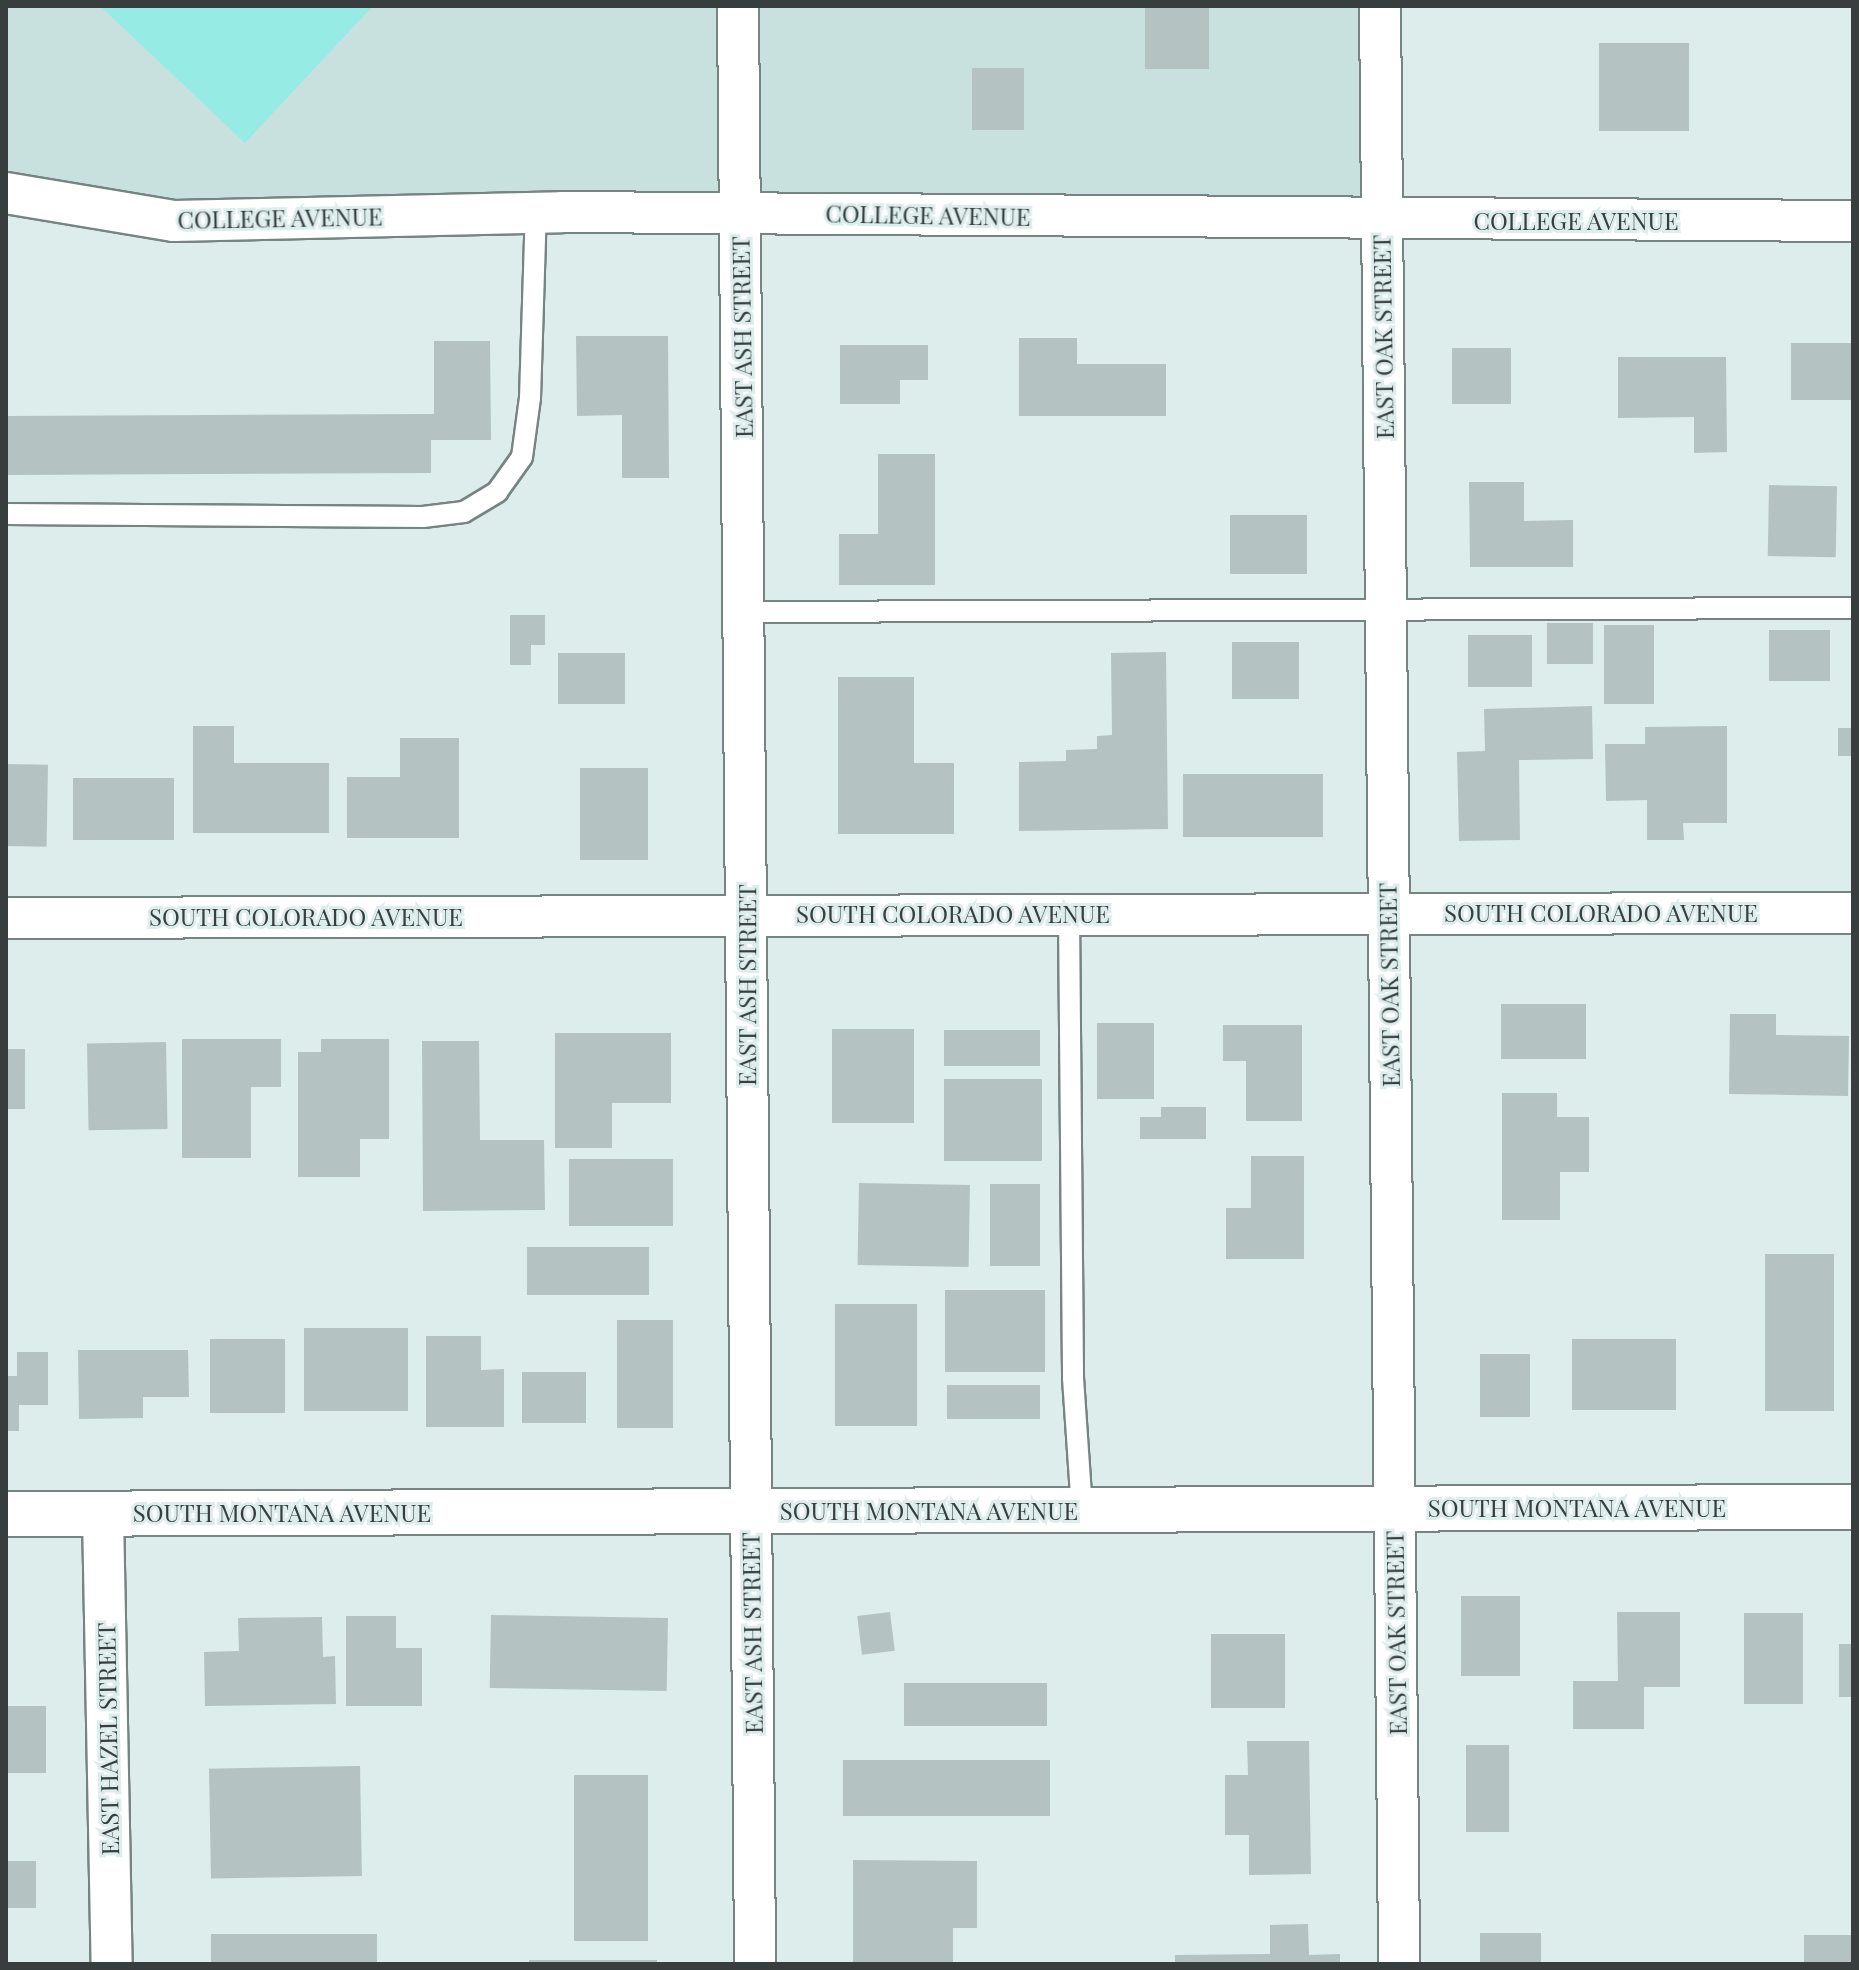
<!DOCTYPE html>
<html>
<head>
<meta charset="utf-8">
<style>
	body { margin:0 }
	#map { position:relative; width:1859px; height:1970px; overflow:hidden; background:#ddedeb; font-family:"Playfair Display",serif }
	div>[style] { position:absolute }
	.built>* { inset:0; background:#c9e1de }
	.green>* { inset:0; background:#96ece5 }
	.building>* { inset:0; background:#b4c3c2; transform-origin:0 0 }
	.roads { filter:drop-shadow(2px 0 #768482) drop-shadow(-2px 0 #768482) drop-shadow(0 2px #768482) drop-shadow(0 -2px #768482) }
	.lane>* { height:20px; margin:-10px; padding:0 10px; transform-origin:10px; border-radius:10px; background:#fff }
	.street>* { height:40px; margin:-20px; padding:0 20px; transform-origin:20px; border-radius:20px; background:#fff }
	.secondary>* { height:44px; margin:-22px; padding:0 22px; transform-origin:22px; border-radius:22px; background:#fff }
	span { translate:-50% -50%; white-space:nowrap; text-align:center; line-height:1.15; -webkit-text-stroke:6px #ddedeb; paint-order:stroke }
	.street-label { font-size:24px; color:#383e3d }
	.frame { position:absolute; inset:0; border:8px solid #383e3d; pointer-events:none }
</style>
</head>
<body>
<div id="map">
	<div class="built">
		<div style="clip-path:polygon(6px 6px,1380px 6px,1382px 220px,174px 221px,6px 193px)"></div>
	</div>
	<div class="green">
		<div style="clip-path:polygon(100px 6px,373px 6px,245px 143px)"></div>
	</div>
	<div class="building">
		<div style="left:1145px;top:6px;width:64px;height:63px"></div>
		<div style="left:1599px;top:43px;width:90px;height:88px"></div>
		<div style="left:972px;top:68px;width:52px;height:62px"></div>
		<div style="clip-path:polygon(576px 336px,668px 336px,669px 478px,622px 478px,622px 415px,577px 416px)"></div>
		<div style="clip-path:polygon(1019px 338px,1077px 338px,1077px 364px,1166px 364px,1166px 416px,1019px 416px)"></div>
		<div style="clip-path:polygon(434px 341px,490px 341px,491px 440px,431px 440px,431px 473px,6px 475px,6px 416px,434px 414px)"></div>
		<div style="left:1791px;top:343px;width:60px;height:57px"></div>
		<div style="clip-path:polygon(840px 345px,928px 345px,928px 380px,900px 380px,900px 404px,840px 404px)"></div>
		<div style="left:1452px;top:348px;width:59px;height:56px"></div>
		<div style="clip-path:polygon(1618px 357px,1726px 357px,1727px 452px,1694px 453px,1694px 417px,1618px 418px)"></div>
		<div style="clip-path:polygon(878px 454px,935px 454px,935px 585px,839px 585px,839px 534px,878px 534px)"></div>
		<div style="clip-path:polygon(1469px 482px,1524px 482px,1524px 521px,1573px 520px,1573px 567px,1470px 567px)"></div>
		<div style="left:1769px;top:485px;width:68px;height:71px;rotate:1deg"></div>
		<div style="left:1230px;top:515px;width:77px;height:59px"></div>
		<div style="clip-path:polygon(510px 615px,545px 615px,545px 645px,531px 645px,531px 665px,510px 665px)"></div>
		<div style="left:1547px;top:623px;width:46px;height:41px"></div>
		<div style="left:1604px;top:625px;width:50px;height:79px"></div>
		<div style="left:1769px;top:630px;width:61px;height:51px"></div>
		<div style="left:1468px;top:635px;width:64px;height:52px"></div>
		<div style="left:1232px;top:642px;width:67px;height:57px"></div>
		<div style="clip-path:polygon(1166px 652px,1168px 829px,1019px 831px,1019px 762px,1066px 761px,1066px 750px,1097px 749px,1097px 736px,1112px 735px,1111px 653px)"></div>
		<div style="left:558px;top:653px;width:67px;height:51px"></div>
		<div style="clip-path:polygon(838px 677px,914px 677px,914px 763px,954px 763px,954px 834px,838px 834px)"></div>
		<div style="clip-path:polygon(1592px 706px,1593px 759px,1519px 760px,1520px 840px,1459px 841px,1457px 752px,1485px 751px,1484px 709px)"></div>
		<div style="clip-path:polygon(193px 726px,234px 726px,234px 763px,329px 763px,329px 833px,193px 833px)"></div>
		<div style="clip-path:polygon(1727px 726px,1727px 823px,1683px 823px,1684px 840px,1647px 840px,1647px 800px,1606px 801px,1605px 744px,1645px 744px,1645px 727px)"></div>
		<div style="left:1838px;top:728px;width:15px;height:28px"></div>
		<div style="clip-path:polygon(400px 738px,459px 738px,459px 838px,347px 838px,347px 777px,400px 777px)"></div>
		<div style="left:6px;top:764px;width:42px;height:82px;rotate:1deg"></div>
		<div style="left:580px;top:768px;width:68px;height:92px"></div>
		<div style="left:1183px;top:774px;width:140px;height:63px"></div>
		<div style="left:73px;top:778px;width:101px;height:62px"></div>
		<div style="left:1501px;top:1004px;width:85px;height:55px"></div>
		<div style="clip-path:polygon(1730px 1014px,1776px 1014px,1776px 1035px,1849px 1036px,1848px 1096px,1729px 1094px)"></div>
		<div style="left:1097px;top:1023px;width:57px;height:76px"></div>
		<div style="clip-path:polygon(1223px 1025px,1302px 1025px,1302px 1121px,1246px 1121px,1246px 1061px,1223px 1061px)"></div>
		<div style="left:832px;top:1029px;width:82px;height:94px"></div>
		<div style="left:944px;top:1030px;width:96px;height:36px"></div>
		<div style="clip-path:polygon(555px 1033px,671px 1033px,671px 1103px,612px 1103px,612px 1148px,555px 1148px)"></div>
		<div style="clip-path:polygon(182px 1039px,281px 1039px,281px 1087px,251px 1087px,251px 1158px,182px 1158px)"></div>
		<div style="clip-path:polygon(321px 1039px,389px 1039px,389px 1139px,360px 1139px,360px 1177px,298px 1177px,298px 1052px,321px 1052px)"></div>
		<div style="clip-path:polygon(422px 1041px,479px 1041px,480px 1140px,544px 1140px,545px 1210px,423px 1211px)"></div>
		<div style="left:166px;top:1042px;width:87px;height:79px;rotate:89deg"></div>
		<div style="left:6px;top:1049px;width:19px;height:60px"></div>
		<div style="left:944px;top:1079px;width:98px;height:82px"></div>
		<div style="clip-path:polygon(1502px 1093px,1557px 1093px,1557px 1117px,1589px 1117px,1589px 1172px,1560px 1172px,1560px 1220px,1502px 1220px)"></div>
		<div style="clip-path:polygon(1161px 1107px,1206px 1107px,1206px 1139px,1140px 1139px,1140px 1117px,1161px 1117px)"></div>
		<div style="clip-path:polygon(1251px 1156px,1304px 1156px,1304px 1259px,1226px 1259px,1226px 1208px,1251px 1208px)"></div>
		<div style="left:569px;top:1159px;width:104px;height:67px"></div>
		<div style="left:859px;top:1183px;width:111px;height:82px;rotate:1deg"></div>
		<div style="left:990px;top:1184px;width:50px;height:82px"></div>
		<div style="left:649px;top:1247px;width:48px;height:122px;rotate:90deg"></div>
		<div style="left:1765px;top:1254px;width:69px;height:157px"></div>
		<div style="left:945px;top:1290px;width:100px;height:82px"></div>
		<div style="left:917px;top:1304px;width:122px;height:82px;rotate:90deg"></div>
		<div style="left:617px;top:1320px;width:56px;height:108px"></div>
		<div style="left:304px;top:1328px;width:104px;height:83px"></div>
		<div style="clip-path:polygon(426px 1336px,481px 1336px,481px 1370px,504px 1369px,504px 1427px,426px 1427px)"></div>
		<div style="left:210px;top:1339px;width:75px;height:74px"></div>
		<div style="left:1572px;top:1339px;width:104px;height:71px"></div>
		<div style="clip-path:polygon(78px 1350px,188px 1350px,189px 1397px,143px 1397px,143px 1418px,79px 1419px)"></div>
		<div style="clip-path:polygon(17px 1352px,48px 1352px,48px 1405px,19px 1405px,19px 1431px,6px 1431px,6px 1376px,17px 1376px)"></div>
		<div style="left:1480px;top:1354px;width:50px;height:63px"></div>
		<div style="left:522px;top:1372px;width:64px;height:51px"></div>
		<div style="left:947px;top:1385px;width:93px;height:34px"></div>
		<div style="left:1461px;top:1596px;width:59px;height:80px"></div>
		<div style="left:890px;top:1612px;width:39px;height:33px;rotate:83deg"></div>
		<div style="clip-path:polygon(1617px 1612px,1680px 1612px,1680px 1687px,1644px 1687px,1644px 1729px,1573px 1729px,1573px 1681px,1618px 1681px)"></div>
		<div style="left:1744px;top:1613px;width:59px;height:91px"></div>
		<div style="left:491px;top:1615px;width:177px;height:73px;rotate:1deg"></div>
		<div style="clip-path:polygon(346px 1616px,396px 1616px,396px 1648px,422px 1648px,422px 1706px,346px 1706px)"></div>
		<div style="clip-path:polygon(322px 1617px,323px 1657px,335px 1656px,336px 1704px,205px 1706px,204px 1652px,239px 1651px,238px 1618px)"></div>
		<div style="left:1211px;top:1634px;width:74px;height:74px"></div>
		<div style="left:1839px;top:1644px;width:14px;height:53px"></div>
		<div style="left:904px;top:1683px;width:143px;height:43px"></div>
		<div style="left:6px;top:1706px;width:40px;height:67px"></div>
		<div style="clip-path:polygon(1247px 1741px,1309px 1741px,1311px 1874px,1249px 1875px,1249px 1835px,1225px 1835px,1225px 1775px,1248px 1775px)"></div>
		<div style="left:1466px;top:1745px;width:43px;height:87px"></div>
		<div style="left:843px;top:1760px;width:207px;height:56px"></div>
		<div style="left:360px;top:1766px;width:110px;height:151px;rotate:89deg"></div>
		<div style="left:574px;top:1775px;width:74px;height:166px"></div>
		<div style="clip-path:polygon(853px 1860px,977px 1861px,977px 1928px,953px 1928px,953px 1964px,853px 1964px)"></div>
		<div style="left:6px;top:1861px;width:30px;height:47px"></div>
		<div style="clip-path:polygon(1308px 1924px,1309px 1955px,1340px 1954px,1340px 1964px,1175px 1964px,1175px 1955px,1270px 1954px,1270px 1925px)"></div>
		<div style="left:1480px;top:1933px;width:61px;height:31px"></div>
		<div style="left:377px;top:1934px;width:30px;height:166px;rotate:90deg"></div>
		<div style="left:1804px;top:1935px;width:49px;height:29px"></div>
		<div style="left:529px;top:1960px;width:128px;height:4px"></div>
	</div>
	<div class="roads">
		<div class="lane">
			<div style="left:6px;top:514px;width:417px;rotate:0.4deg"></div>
			<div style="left:423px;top:517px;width:41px;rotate:-7deg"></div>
			<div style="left:464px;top:512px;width:39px;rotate:-31deg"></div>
			<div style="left:497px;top:492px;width:43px;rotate:-54.5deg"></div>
			<div style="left:522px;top:457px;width:60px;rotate:-82.3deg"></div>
			<div style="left:530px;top:398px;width:186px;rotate:-88.2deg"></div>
			<div style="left:744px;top:612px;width:1109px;rotate:-0.21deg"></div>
			<div style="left:1069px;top:914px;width:464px;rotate:89.5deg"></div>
			<div style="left:1073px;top:1378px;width:132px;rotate:86.1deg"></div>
		</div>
		<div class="street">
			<div style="left:738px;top:6px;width:1958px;rotate:89.5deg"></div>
			<div style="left:1380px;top:6px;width:1958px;rotate:89.44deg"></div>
			<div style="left:6px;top:193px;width:170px;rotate:9.5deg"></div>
			<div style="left:174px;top:221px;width:388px;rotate:-1.3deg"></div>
			<div style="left:562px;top:212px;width:1291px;rotate:0.4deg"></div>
			<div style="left:6px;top:918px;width:1847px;rotate:-0.16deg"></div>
			<div style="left:103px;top:1514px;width:450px;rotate:88.9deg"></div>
		</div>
		<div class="secondary">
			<div style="left:6px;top:1514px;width:1847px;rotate:-0.22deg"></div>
		</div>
	</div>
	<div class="street-label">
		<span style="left:928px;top:215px;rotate:1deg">COLLEGE AVENUE</span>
		<span style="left:280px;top:218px;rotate:-1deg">COLLEGE AVENUE</span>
		<span style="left:1576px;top:221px">COLLEGE AVENUE</span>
		<span style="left:742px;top:337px;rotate:-91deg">EAST ASH STREET</span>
		<span style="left:1383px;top:337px;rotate:-91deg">EAST OAK STREET</span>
		<span style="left:1601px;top:913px">SOUTH COLORADO AVENUE</span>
		<span style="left:953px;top:914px">SOUTH COLORADO AVENUE</span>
		<span style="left:306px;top:917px">SOUTH COLORADO AVENUE</span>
		<span style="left:747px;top:985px;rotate:-90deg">EAST ASH STREET</span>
		<span style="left:1389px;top:985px;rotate:-91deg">EAST OAK STREET</span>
		<span style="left:1577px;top:1508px">SOUTH MONTANA AVENUE</span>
		<span style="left:929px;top:1511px">SOUTH MONTANA AVENUE</span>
		<span style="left:282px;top:1513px">SOUTH MONTANA AVENUE</span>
		<span style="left:752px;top:1633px;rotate:-91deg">EAST ASH STREET</span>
		<span style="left:1396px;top:1633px;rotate:-91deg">EAST OAK STREET</span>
		<span style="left:108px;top:1739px;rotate:-91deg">EAST HAZEL STREET</span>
	</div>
	<div class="frame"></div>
</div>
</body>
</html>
